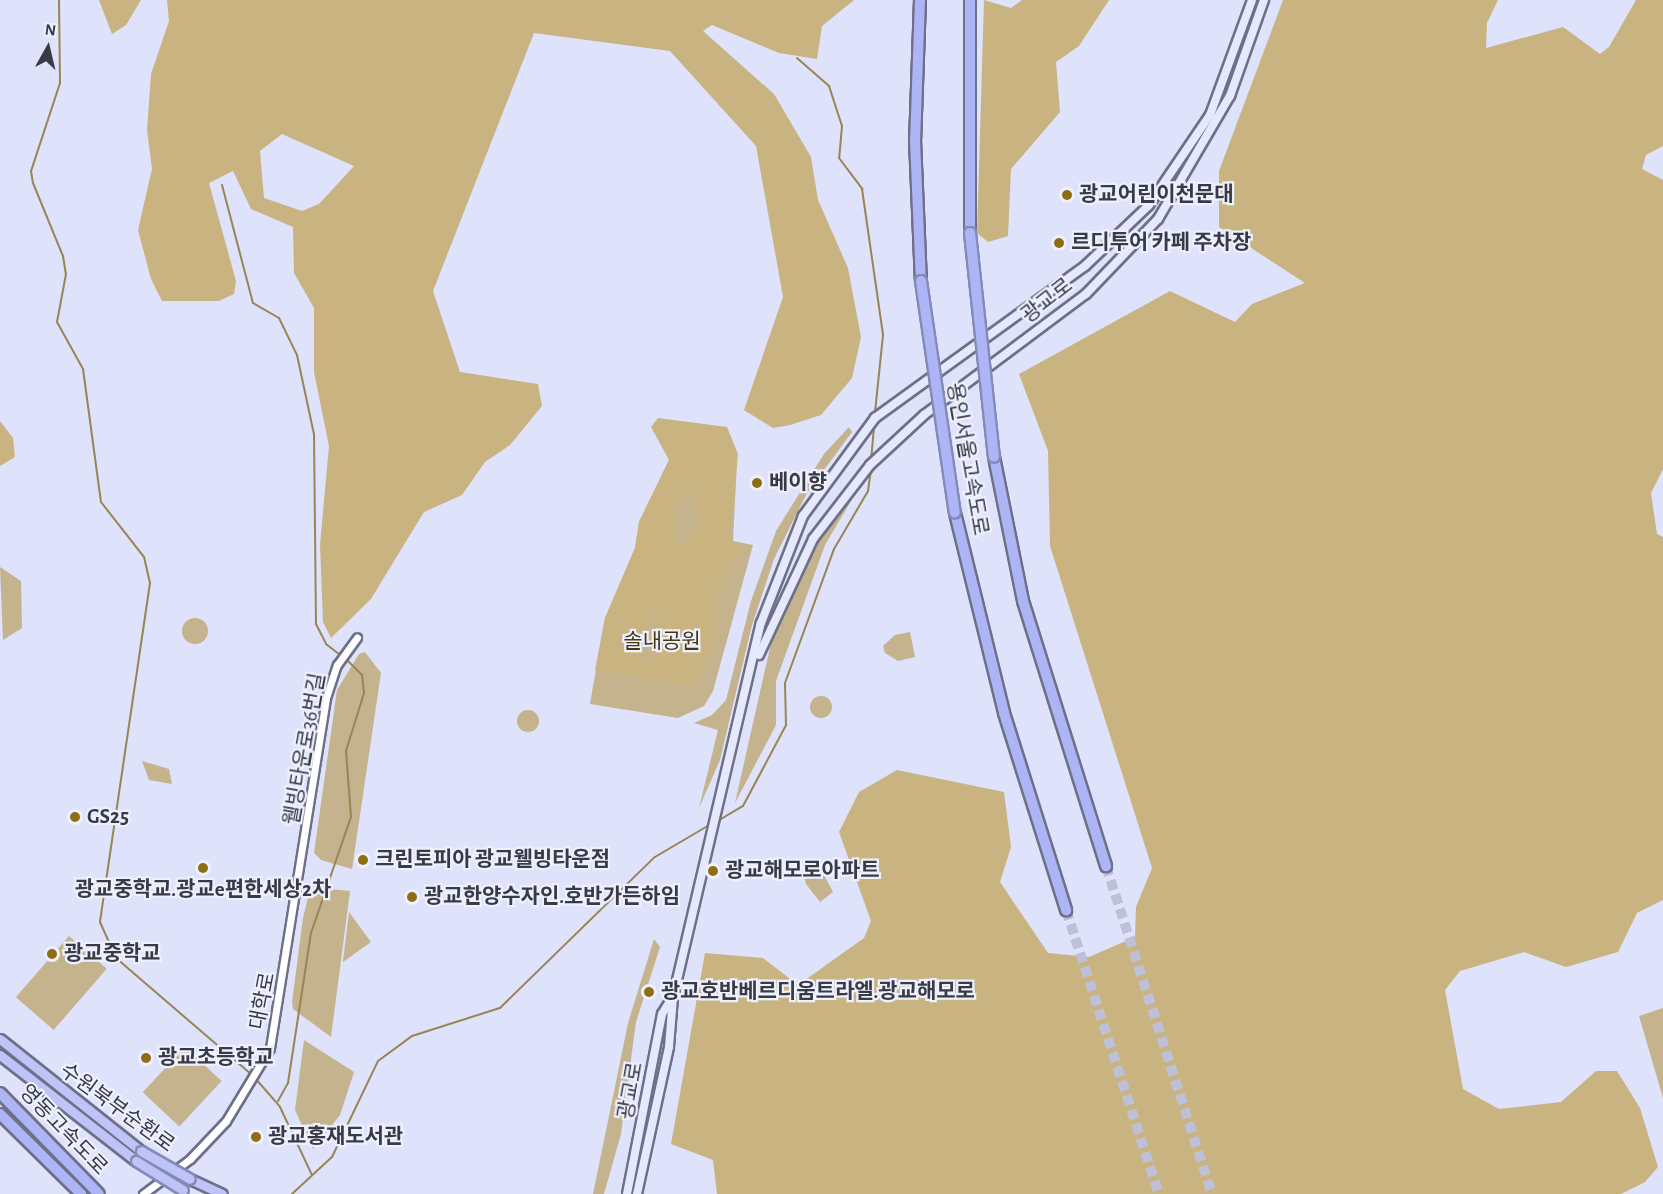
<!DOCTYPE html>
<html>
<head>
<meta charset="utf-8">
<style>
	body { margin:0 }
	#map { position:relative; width:1663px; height:1194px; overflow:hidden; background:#dee2fb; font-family:"Alegreya Sans","Noto Sans KR",sans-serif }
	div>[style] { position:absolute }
	.green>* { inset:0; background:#c4b38c; transform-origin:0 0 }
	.round { border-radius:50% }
	.forest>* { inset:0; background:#c9b381 }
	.stream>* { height:2px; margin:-1px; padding:0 1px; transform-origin:1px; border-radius:1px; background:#998453 }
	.motorway-tunnel>* { height:10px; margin-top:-5px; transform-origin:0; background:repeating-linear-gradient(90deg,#bdc0d6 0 10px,transparent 0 15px) }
	.roads { filter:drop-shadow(2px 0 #6d7086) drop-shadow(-2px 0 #6d7086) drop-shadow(0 2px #6d7086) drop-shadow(0 -2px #6d7086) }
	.tertiary>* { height:7px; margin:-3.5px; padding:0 3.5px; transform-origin:3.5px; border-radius:3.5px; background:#fff }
	.secondary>* { height:8px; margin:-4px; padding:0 4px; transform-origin:4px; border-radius:4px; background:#e6e9fd }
	.trunk>* { height:9px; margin:-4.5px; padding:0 4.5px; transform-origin:4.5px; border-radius:4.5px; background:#bec4f8 }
	.motorway>* { height:10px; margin:-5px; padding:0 5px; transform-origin:5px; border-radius:5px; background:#adb5f7 }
	.bridges { filter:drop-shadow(2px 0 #848ab8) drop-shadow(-2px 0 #848ab8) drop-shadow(0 2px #848ab8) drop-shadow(0 -2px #848ab8) }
	.trunk-bridge>* { height:9px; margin:-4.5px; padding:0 4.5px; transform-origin:4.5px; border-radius:4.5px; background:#bec4f8 }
	.motorway-bridge>* { height:10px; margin:-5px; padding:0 5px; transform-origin:5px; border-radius:5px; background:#adb5f7 }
	.dots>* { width:16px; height:16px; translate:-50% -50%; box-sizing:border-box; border:3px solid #edf0ff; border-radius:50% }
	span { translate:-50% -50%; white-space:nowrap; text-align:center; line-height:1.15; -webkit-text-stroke:4.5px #edf0ff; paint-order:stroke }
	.poi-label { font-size:21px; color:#393a44; font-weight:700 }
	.left { translate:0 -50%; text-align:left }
	.street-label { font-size:21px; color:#393a44 }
	.park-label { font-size:21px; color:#49380f }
	.north { position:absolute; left:18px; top:18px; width:60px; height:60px; -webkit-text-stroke:4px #edf0ff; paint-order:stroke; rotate:8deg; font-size:16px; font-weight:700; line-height:24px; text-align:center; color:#393a44 }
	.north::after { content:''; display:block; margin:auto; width:21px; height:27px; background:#393a44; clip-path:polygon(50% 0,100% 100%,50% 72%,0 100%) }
</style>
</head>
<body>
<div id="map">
	<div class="green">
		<div style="clip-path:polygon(849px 427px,852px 432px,807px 493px,774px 559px,752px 625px,720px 760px,699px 808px,718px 730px,694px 723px,712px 715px,726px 700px,751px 601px,776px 531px,824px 454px)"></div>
		<div style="clip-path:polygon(669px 460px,737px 462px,733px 541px,753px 545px,713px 691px,704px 706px,678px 718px,590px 704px,605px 618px,635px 548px,639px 522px)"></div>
		<div style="clip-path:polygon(861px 484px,825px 545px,776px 681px,776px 725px,735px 803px,774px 630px,817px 542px)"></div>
		<div style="clip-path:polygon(0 567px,21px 581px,22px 628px,3px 640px)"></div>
		<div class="round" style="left:182px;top:618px;width:26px;height:26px"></div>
		<div style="clip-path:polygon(910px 632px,915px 657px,898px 661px,885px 653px,883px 646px,895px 635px)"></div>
		<div style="clip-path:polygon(365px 652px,381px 673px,352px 869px,321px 860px,314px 853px,337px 690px,359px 654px)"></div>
		<div class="round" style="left:810px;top:696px;width:22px;height:22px"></div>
		<div class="round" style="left:517px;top:710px;width:22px;height:22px"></div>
		<div style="clip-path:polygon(142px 761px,169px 769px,172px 784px,149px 780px)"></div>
		<div style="clip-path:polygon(810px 871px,823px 873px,833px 892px,820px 902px,806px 884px,804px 875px)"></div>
		<div style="clip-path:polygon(318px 888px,350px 891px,331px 1037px,293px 1009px,292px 1002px,303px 918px,309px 894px)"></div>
		<div style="clip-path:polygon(349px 912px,371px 942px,343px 962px,343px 961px)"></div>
		<div style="left:69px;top:936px;width:50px;height:81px;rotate:41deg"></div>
		<div style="clip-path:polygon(654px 939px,660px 947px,636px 1022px,621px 1134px,604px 1194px,593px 1194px,628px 1023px)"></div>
		<div style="clip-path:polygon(1663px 1008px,1663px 1098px,1639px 1016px)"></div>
		<div style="clip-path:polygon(304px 1040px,354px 1072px,340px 1115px,313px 1149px,295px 1110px)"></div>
		<div style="left:185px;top:1047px;width:50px;height:62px;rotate:43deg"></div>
	</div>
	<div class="forest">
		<div style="clip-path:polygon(99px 0,141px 0,126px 25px,112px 34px)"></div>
		<div style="clip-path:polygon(evenodd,167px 0,854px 0,822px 26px,817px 59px,779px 53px,712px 25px,703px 31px,774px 94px,811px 157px,818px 200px,848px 268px,861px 337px,852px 378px,821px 415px,790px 425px,773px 428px,744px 410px,783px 297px,756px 146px,670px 51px,534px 33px,433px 291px,460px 372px,538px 384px,542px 406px,510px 445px,485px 462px,462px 495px,424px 512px,371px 599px,331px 638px,323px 622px,320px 545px,329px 446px,314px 372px,314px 308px,294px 273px,293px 227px,251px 209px,233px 171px,209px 183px,236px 281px,234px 294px,219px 301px,162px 301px,151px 279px,138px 230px,152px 169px,147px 130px,151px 74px,169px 21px,167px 0,282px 134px,354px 166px,319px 204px,302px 211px,264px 198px,260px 151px,282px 134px)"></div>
		<div style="clip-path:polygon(984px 0,1011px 8px,1022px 0,1109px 0,1079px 46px,1056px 62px,1060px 112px,1011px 169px,1008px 236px,988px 242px,977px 233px)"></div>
		<div style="clip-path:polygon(1283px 0,1498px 0,1487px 23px,1486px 48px,1563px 27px,1600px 54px,1609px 47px,1636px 0,1663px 0,1663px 146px,1646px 155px,1642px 169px,1663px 180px,1663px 469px,1651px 493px,1657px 534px,1663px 537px,1663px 900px,1637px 913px,1618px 952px,1566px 967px,1524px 952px,1460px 971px,1445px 990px,1463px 1089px,1499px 1109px,1561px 1102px,1596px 1071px,1617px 1071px,1640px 1108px,1658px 1167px,1645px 1182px,1621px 1194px,717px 1194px,713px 1160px,671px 1144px,705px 953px,763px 958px,798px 985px,864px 938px,871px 921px,839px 832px,859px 792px,897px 770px,1004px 792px,1011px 847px,1000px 882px,1048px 953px,1089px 957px,1135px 937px,1136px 907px,1152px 868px,1050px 546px,1048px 451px,1019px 374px,1170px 291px,1235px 322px,1252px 304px,1305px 283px,1219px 227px,1219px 171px)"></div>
		<div style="clip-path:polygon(evenodd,658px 418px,727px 427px,738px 454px,729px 539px,741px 548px,717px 594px,718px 633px,696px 686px,595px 670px,605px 618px,635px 548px,639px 522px,669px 460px,651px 427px,658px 418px,684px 493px,693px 496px,700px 522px,684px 542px,676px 543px,674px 508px,684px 493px,658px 418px,653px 609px,658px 612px,655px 647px,645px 666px,639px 653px,653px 609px)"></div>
		<div style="clip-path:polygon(0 421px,13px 438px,15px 457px,0 466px)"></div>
	</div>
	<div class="stream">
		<div style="left:59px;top:0;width:83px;rotate:89.3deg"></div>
		<div style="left:60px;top:83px;width:93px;rotate:108.2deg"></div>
		<div style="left:31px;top:171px;width:12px;rotate:81deg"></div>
		<div style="left:33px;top:183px;width:79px;rotate:67.7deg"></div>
		<div style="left:63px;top:256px;width:18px;rotate:81deg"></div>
		<div style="left:66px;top:274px;width:49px;rotate:100.6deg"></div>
		<div style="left:57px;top:322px;width:54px;rotate:61deg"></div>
		<div style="left:83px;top:369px;width:134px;rotate:82.3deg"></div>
		<div style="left:101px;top:502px;width:70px;rotate:52deg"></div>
		<div style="left:144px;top:557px;width:27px;rotate:77deg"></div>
		<div style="left:150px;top:583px;width:343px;rotate:98.4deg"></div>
		<div style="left:100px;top:922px;width:39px;rotate:66deg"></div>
		<div style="left:116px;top:958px;width:178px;rotate:40.7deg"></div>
		<div style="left:797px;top:58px;width:43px;rotate:41.2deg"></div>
		<div style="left:829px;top:86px;width:42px;rotate:72deg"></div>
		<div style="left:842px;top:126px;width:32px;rotate:95deg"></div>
		<div style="left:839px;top:158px;width:39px;rotate:53deg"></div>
		<div style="left:862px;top:189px;width:148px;rotate:81.8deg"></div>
		<div style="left:883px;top:335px;width:78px;rotate:95.9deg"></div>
		<div style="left:222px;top:185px;width:122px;rotate:75.3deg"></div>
		<div style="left:253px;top:303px;width:30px;rotate:30deg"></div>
		<div style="left:279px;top:318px;width:41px;rotate:64.1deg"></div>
		<div style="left:297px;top:355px;width:81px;rotate:77.9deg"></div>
		<div style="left:314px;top:434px;width:190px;rotate:89.4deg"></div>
		<div style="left:316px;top:624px;width:22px;rotate:63deg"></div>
		<div style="left:326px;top:644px;width:18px;rotate:38deg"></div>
		<div style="left:871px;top:461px;width:36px;rotate:-85deg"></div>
		<div style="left:716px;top:822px;width:31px;rotate:-31deg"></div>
		<div style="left:743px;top:806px;width:92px;rotate:-62deg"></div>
		<div style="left:786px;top:725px;width:42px;rotate:-91.4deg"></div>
		<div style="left:785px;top:683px;width:143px;rotate:-69.9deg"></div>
		<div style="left:834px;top:549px;width:67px;rotate:-59.6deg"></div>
		<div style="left:868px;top:491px;width:21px;rotate:-82deg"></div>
		<div style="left:255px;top:1078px;width:38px;rotate:49deg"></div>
		<div style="left:280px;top:1107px;width:75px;rotate:64.8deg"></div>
		<div style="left:278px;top:1101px;width:21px;rotate:-61deg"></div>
		<div style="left:288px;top:1083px;width:152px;rotate:-81.3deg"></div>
		<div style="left:311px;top:933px;width:123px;rotate:-71deg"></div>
		<div style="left:351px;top:817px;width:66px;rotate:-94.3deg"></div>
		<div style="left:346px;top:751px;width:61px;rotate:-72.8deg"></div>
		<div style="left:364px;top:693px;width:18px;rotate:-96deg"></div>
		<div style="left:362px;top:675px;width:24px;rotate:-135deg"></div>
		<div style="left:292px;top:1194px;width:54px;rotate:-42.8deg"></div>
		<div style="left:332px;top:1157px;width:106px;rotate:-64.4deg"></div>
		<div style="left:378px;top:1061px;width:42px;rotate:-36.3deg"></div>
		<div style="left:412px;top:1036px;width:92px;rotate:-17.7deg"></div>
		<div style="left:500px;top:1008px;width:216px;rotate:-44.3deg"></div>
		<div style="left:655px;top:857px;width:65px;rotate:-30.5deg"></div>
	</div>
	<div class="motorway-tunnel">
		<div style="left:1106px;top:866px;width:345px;rotate:72.1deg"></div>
		<div style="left:1066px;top:910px;width:299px;rotate:71.9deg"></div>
	</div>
	<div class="roads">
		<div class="tertiary">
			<div style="left:143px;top:1194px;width:59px;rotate:-36.7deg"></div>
			<div style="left:190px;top:1159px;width:52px;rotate:-46.5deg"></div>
			<div style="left:226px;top:1121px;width:85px;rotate:-58.9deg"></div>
			<div style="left:270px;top:1048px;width:354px;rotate:-80.9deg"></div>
			<div style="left:326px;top:698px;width:35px;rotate:-72deg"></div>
			<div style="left:337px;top:665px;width:34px;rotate:-54deg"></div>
		</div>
		<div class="secondary">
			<div style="left:759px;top:655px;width:128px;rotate:-65deg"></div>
			<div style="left:813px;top:539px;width:93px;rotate:-52.4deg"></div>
			<div style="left:870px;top:465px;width:74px;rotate:-42.8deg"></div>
			<div style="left:924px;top:415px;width:202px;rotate:-36.8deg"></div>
			<div style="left:1086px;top:294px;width:104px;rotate:-46.2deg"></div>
			<div style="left:1158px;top:219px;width:143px;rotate:-59.7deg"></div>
			<div style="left:1230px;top:96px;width:102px;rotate:-70.5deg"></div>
			<div style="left:627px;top:1194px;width:183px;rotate:-79deg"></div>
			<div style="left:662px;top:1014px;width:19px;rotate:-58deg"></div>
			<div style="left:637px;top:1194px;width:150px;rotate:-77.7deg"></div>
			<div style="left:669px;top:1047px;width:50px;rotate:-85.4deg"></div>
			<div style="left:673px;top:997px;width:384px;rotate:-76.8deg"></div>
			<div style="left:761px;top:623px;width:115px;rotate:-68.6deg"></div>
			<div style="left:803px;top:516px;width:122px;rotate:-53.7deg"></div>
			<div style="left:875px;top:418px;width:259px;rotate:-35.9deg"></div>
			<div style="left:1085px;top:266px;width:88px;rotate:-43.6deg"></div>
			<div style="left:1149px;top:205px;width:109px;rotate:-55.9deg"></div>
			<div style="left:1210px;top:115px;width:122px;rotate:-69.9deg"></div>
		</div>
		<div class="trunk">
			<div style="left:0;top:1039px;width:180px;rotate:38.5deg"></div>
			<div style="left:0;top:1055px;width:172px;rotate:37.9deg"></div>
			<div style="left:190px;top:1179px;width:35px;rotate:25deg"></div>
		</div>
		<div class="motorway">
			<div style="left:920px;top:0;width:140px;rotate:92deg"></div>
			<div style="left:915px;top:140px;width:141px;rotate:87.6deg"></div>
			<div style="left:970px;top:233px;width:233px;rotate:-90deg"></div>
			<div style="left:994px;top:457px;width:147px;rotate:78.6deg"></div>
			<div style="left:1023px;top:601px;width:278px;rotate:72.6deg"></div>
			<div style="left:955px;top:513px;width:206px;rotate:76.2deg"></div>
			<div style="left:1004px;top:713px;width:207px;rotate:72.5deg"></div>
			<div style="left:0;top:1093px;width:141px;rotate:45.6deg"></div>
			<div style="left:0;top:1114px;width:114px;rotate:44.6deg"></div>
		</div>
	</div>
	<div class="bridges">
		<div class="trunk-bridge">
			<div style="left:141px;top:1151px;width:56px;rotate:29.7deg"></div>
			<div style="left:136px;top:1161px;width:55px;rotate:31.7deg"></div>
		</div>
		<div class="motorway-bridge">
			<div style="left:970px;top:233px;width:225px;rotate:83.9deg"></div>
			<div style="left:921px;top:281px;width:234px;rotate:81.7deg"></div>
		</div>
	</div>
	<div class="dots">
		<div style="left:1067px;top:195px;background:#8f6e12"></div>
		<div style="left:1059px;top:243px;background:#8f6e12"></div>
		<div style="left:757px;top:483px;background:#8f6e12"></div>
		<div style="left:75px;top:817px;background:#8f6e12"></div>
		<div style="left:363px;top:860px;background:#8f6e12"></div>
		<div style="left:203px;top:868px;background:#8f6e12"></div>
		<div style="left:713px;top:871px;background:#8f6e12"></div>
		<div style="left:412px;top:897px;background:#8f6e12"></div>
		<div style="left:52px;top:954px;background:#8f6e12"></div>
		<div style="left:649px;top:992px;background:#8f6e12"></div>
		<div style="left:146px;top:1058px;background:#8f6e12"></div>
		<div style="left:256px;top:1137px;background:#8f6e12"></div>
	</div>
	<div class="poi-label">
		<span class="left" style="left:1079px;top:195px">광교어린이천문대</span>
		<span class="left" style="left:1071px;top:243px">르디투어 카페 주차장</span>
		<span class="left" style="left:769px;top:483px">베이향</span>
		<span class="left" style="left:87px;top:817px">GS25</span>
		<span class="left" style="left:375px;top:860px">크린토피아 광교웰빙타운점</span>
		<span class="left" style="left:725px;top:871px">광교해모로아파트</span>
		<span style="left:203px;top:890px">광교중학교.광교e편한세상2차</span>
		<span class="left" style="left:424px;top:897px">광교한양수자인.호반가든하임</span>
		<span class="left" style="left:64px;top:954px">광교중학교</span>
		<span class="left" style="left:661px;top:992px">광교호반베르디움트라엘.광교해모로</span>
		<span class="left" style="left:158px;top:1058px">광교초등학교</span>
		<span class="left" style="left:268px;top:1137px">광교홍재도서관</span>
	</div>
	<div class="street-label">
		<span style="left:1047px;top:301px;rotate:-38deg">광교로</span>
		<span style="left:967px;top:459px;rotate:80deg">용인서울고속도로</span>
		<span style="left:305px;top:749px;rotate:-80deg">웰빙타운로36번길</span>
		<span style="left:263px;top:1001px;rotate:-79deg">대학로</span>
		<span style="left:631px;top:1091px;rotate:-80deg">광교로</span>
		<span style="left:117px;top:1108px;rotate:36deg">수원북부순환로</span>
		<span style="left:63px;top:1130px;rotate:46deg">영동고속도로</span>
	</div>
	<div class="park-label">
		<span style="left:662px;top:642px">솔내공원</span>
	</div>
	<div class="north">N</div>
</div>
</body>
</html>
